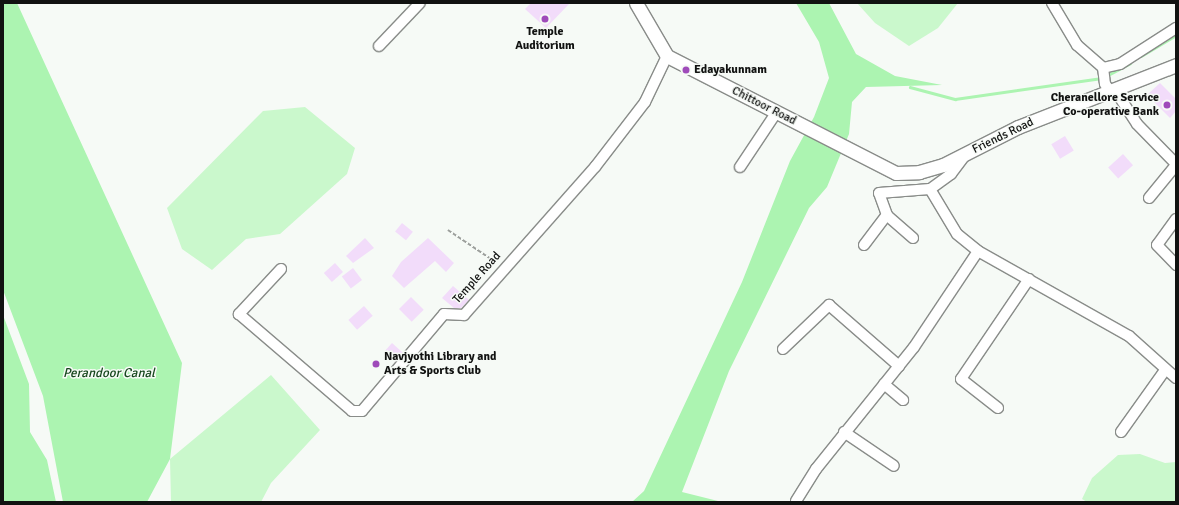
<!DOCTYPE html>
<html>
<head>
<meta charset="utf-8">
<style>
	body { margin:0 }
	#map { position:relative; width:1179px; height:505px; overflow:hidden; background:#f6faf6; font-family:Signika,sans-serif }
	div>[style] { position:absolute }
	.green>* { inset:0; background:#caf8cc }
	.water>* { inset:0; background:#acf4b1 }
	.stream>* { height:2.5px; margin:-1.25px; padding:0 1.25px; transform-origin:1.25px; border-radius:1.25px; background:#acf4b1 }
	.building>* { inset:0; background:#f2dcfa; transform-origin:0 0 }
	.path>* { height:1.5px; margin-top:-0.75px; transform-origin:0; background:repeating-linear-gradient(90deg,#9c9f9c 0 4px,transparent 0 6px) }
	.roads { filter:drop-shadow(1px 0 #898c89) drop-shadow(-1px 0 #898c89) drop-shadow(0 1px #898c89) drop-shadow(0 -1px #898c89) }
	.minor>* { height:10px; margin:-5px; padding:0 5px; transform-origin:5px; border-radius:5px; background:#fff }
	.major>* { height:13px; margin:-6.5px; padding:0 6.5px; transform-origin:6.5px; border-radius:6.5px; background:#fff }
	.dots>* { width:11px; height:11px; translate:-50% -50%; box-sizing:border-box; border:2px solid #f6faf6; border-radius:50% }
	span { translate:-50% -50%; white-space:nowrap; text-align:center; line-height:1.15; -webkit-text-stroke:3px #f6faf6; paint-order:stroke }
	.poi-label { font-size:12px; color:#111211; font-weight:700 }
	.left { translate:0 -50%; text-align:left }
	.right { translate:-100% -50%; text-align:right }
	.street-label { font-size:12px; color:#111211 }
	.water-label { font-size:13px; color:#16471d; font-style:italic }
	.frame { position:absolute; inset:0; border:4px solid #111211; pointer-events:none }
</style>
</head>
<body>
<div id="map">
	<div class="green">
		<div style="clip-path:polygon(857px 3px,958px 3px,938px 28px,909px 46px,875px 23px)"></div>
		<div style="clip-path:polygon(305px 107px,355px 148px,347px 174px,280px 234px,246px 239px,212px 270px,182px 249px,167px 208px,263px 111px)"></div>
		<div style="clip-path:polygon(271px 375px,320px 430px,271px 483px,261px 502px,171px 502px,170px 459px)"></div>
		<div style="clip-path:polygon(1140px 454px,1165px 463px,1176px 462px,1176px 502px,1087px 502px,1082px 499px,1092px 478px,1118px 455px)"></div>
	</div>
	<div class="water">
		<div style="clip-path:polygon(3px 3px,17px 3px,182px 363px,170px 459px,147px 502px,63px 502px,43px 396px,3px 290px)"></div>
		<div style="clip-path:polygon(796px 3px,829px 3px,856px 54px,895px 76px,942px 85px,866px 87px,852px 102px,849px 134px,827px 187px,809px 208px,729px 371px,682px 492px,722px 502px,632px 502px,644px 491px,742px 282px,790px 161px,814px 117px,829px 78px,819px 42px)"></div>
		<div style="clip-path:polygon(3px 315px,29px 384px,30px 432px,47px 460px,56px 502px,3px 502px)"></div>
	</div>
	<div class="stream">
		<div style="left:1141px;top:56px;width:41px;rotate:-31deg"></div>
		<div style="left:1106px;top:76px;width:27px;rotate:-28deg"></div>
		<div style="left:910px;top:87px;width:47px;rotate:14.9deg"></div>
		<div style="left:955px;top:99px;width:148px;rotate:-8.1deg"></div>
	</div>
	<div class="building">
		<div style="clip-path:polygon(531px 3px,570px 3px,546px 28px,525px 9px)"></div>
		<div style="clip-path:polygon(1160px 83px,1176px 99px,1176px 111px,1170px 118px,1147px 95px)"></div>
		<div style="left:1065px;top:136px;width:17px;height:16px;rotate:59deg"></div>
		<div style="left:1123px;top:154px;width:15px;height:20px;rotate:48deg"></div>
		<div style="left:402px;top:223px;width:14px;height:11px;rotate:39deg"></div>
		<div style="clip-path:polygon(365px 238px,374px 248px,353px 263px,346px 256px)"></div>
		<div style="clip-path:polygon(428px 238px,454px 263px,446px 272px,435px 261px,404px 288px,392px 276px,401px 262px)"></div>
		<div style="left:335px;top:263px;width:12px;height:15px;rotate:48deg"></div>
		<div style="left:353px;top:268px;width:15px;height:14px;rotate:53deg"></div>
		<div style="clip-path:polygon(453px 286px,469px 300px,461px 308px,454px 308px,442px 298px)"></div>
		<div style="left:411px;top:297px;width:18px;height:17px;rotate:45deg"></div>
		<div style="left:364px;top:306px;width:13px;height:21px;rotate:48deg"></div>
		<div style="left:392px;top:343px;width:15px;height:12px;rotate:42deg"></div>
	</div>
	<div class="path">
		<div style="left:448px;top:230px;width:59px;rotate:34deg"></div>
	</div>
	<div class="roads">
		<div class="minor">
			<div style="left:1052px;top:3px;width:49px;rotate:59.2deg"></div>
			<div style="left:1077px;top:45px;width:35px;rotate:41deg"></div>
			<div style="left:379px;top:46px;width:59px;rotate:-46.4deg"></div>
			<div style="left:1115px;top:90px;width:40px;rotate:57.1deg"></div>
			<div style="left:1137px;top:124px;width:56px;rotate:45.7deg"></div>
			<div style="left:1111px;top:92px;width:10px;rotate:-127deg"></div>
			<div style="left:1105px;top:84px;width:16px;rotate:-97deg"></div>
			<div style="left:1103px;top:68px;width:17px;rotate:-13deg"></div>
			<div style="left:1120px;top:64px;width:67px;rotate:-32.7deg"></div>
			<div style="left:966px;top:154px;width:25px;rotate:127deg"></div>
			<div style="left:951px;top:174px;width:26px;rotate:144deg"></div>
			<div style="left:930px;top:189px;width:52px;rotate:59deg"></div>
			<div style="left:957px;top:234px;width:27px;rotate:39deg"></div>
			<div style="left:978px;top:251px;width:173px;rotate:29.4deg"></div>
			<div style="left:1129px;top:336px;width:63px;rotate:41.8deg"></div>
			<div style="left:740px;top:167px;width:65px;rotate:-56.3deg"></div>
			<div style="left:1149px;top:198px;width:43px;rotate:-50.7deg"></div>
			<div style="left:1176px;top:219px;width:32px;rotate:126deg"></div>
			<div style="left:1157px;top:245px;width:28px;rotate:46deg"></div>
			<div style="left:913px;top:238px;width:35px;rotate:-139deg"></div>
			<div style="left:887px;top:215px;width:23px;rotate:-110deg"></div>
			<div style="left:879px;top:193px;width:51px;rotate:-4.5deg"></div>
			<div style="left:864px;top:245px;width:38px;rotate:-53deg"></div>
			<div style="left:281px;top:269px;width:62px;rotate:133deg"></div>
			<div style="left:239px;top:314px;width:149px;rotate:40.6deg"></div>
			<div style="left:352px;top:411px;width:10px"></div>
			<div style="left:362px;top:411px;width:127px;rotate:-49.8deg"></div>
			<div style="left:444px;top:314px;width:20px;rotate:3deg"></div>
			<div style="left:464px;top:315px;width:198px;rotate:-48.5deg"></div>
			<div style="left:595px;top:167px;width:82px;rotate:-52.4deg"></div>
			<div style="left:645px;top:102px;width:51px;rotate:-64.4deg"></div>
			<div style="left:783px;top:349px;width:64px;rotate:-43.7deg"></div>
			<div style="left:829px;top:305px;width:93px;rotate:41.1deg"></div>
			<div style="left:884px;top:384px;width:25px;rotate:40deg"></div>
			<div style="left:998px;top:408px;width:47px;rotate:-141.9deg"></div>
			<div style="left:961px;top:379px;width:121px;rotate:-55.8deg"></div>
			<div style="left:844px;top:432px;width:60px;rotate:34.2deg"></div>
			<div style="left:1121px;top:432px;width:76px;rotate:-54.6deg"></div>
			<div style="left:796px;top:501px;width:38px;rotate:-58deg"></div>
			<div style="left:816px;top:469px;width:156px;rotate:-51.2deg"></div>
			<div style="left:914px;top:347px;width:115px;rotate:-56.3deg"></div>
		</div>
		<div class="major">
			<div style="left:636px;top:3px;width:61px;rotate:59.7deg"></div>
			<div style="left:667px;top:56px;width:257px;rotate:27.1deg"></div>
			<div style="left:896px;top:173px;width:23px;rotate:-2deg"></div>
			<div style="left:919px;top:172px;width:25px;rotate:-16deg"></div>
			<div style="left:943px;top:165px;width:84px;rotate:-26.9deg"></div>
			<div style="left:1018px;top:127px;width:170px;rotate:-21.4deg"></div>
		</div>
	</div>
	<div class="dots">
		<div style="left:545px;top:19px;background:#9f4bba"></div>
		<div style="left:686px;top:70px;background:#9f4bba"></div>
		<div style="left:1167px;top:105px;background:#9f4bba"></div>
		<div style="left:376px;top:364px;background:#9f4bba"></div>
	</div>
	<div class="poi-label">
		<span style="left:545px;top:39px">Temple<br>Auditorium</span>
		<span class="left" style="left:694px;top:70px">Edayakunnam</span>
		<span class="right" style="left:1159px;top:105px">Cheranellore Service<br>Co-operative Bank</span>
		<span class="left" style="left:384px;top:364px">Navjyothi Library and<br>Arts &amp; Sports Club</span>
	</div>
	<div class="street-label">
		<span style="left:764px;top:106px;rotate:27deg">Chittoor Road</span>
		<span style="left:1003px;top:136px;rotate:-26deg">Friends Road</span>
		<span style="left:477px;top:278px;rotate:-48deg">Temple Road</span>
	</div>
	<div class="water-label">
		<span style="left:109px;top:373px">Perandoor Canal</span>
	</div>
	<div class="frame"></div>
</div>
</body>
</html>
